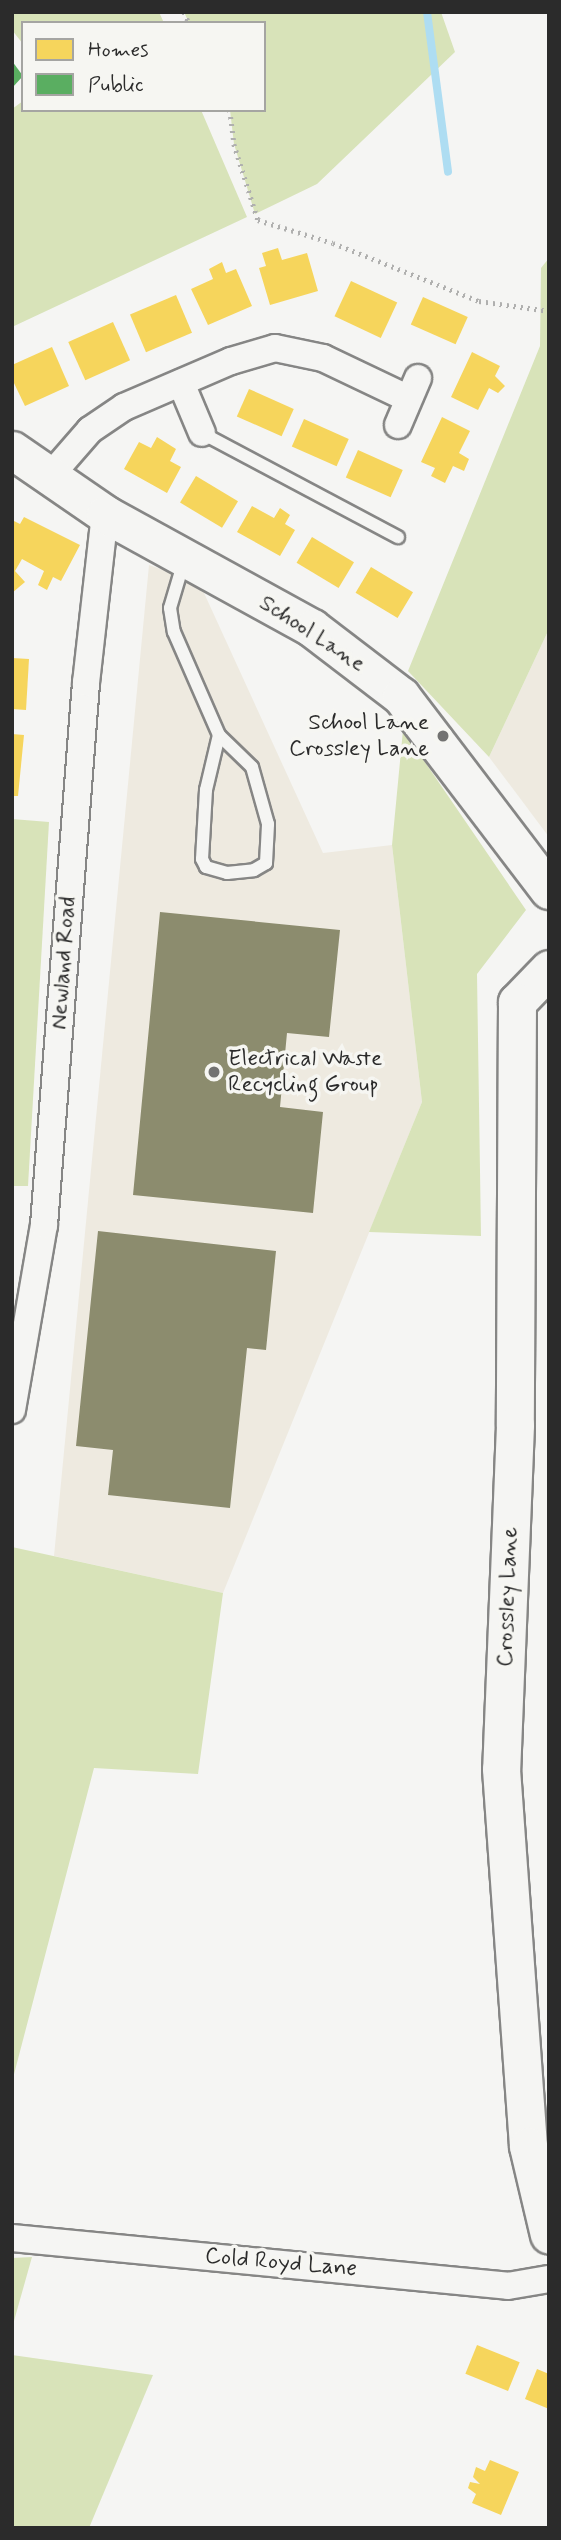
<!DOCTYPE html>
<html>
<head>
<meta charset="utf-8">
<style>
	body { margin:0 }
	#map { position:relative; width:561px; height:2540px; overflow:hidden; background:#f5f5f3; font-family:Mynerve,sans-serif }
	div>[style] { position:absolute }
	.built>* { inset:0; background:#eeeae0 }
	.green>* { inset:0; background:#d8e3b9 }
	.homes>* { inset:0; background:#f6d55c; transform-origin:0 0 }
	.public>* { inset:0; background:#5aae61 }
	.industry>* { inset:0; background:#8c8c6e }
	.stream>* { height:8px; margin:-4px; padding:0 4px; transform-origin:4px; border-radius:4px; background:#aeddf2 }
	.path>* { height:4.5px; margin-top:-2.25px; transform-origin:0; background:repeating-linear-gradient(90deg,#b0b0af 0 2px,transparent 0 7px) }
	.roads { filter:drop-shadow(2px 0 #868685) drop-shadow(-2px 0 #868685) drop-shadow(0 2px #868685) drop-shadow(0 -2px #868685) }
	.lane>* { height:12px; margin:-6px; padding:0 6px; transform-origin:6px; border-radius:6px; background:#f5f5f3 }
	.street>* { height:26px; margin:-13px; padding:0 13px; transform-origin:13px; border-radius:13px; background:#f5f5f3 }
	.secondary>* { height:37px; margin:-18.5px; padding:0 18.5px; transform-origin:18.5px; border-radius:18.5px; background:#f5f5f3 }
	.dots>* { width:19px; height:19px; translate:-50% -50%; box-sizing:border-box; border:4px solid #f6f6f2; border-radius:50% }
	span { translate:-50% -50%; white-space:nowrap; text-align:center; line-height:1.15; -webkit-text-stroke:7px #f6f6f2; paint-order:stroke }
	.street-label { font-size:23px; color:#2b2b2b }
	.poi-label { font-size:23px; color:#2b2b2b }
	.right { translate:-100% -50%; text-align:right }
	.left { translate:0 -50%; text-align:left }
	.frame { position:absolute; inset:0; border:14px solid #2b2b2b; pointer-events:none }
	.legend { position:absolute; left:21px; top:21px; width:245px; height:91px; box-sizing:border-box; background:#f6f6f2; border:2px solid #a5a5a2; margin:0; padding:9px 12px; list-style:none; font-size:21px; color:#2b2b2b }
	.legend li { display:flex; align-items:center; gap:14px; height:35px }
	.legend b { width:35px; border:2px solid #a5a5a2 }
</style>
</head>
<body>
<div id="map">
	<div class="built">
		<div style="clip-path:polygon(149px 565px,199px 582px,323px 853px,392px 845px,422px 1102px,223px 1593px,54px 1556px)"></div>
		<div style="clip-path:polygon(549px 629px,549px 837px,489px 757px)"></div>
	</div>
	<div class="green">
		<div style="clip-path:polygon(12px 12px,159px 12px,164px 23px,23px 23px,23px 44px,12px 30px)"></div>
		<div style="clip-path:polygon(184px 12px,441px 12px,455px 52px,317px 184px,255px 214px,234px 144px,230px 110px,264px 110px,264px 23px,189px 23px)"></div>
		<div style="clip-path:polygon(23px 101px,23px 110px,201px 110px,247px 217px,12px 327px,12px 109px)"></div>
		<div style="clip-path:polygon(549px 258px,549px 629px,489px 757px,408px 671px,540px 346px,541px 268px)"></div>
		<div style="clip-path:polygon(403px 730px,526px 910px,477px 974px,481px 1236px,369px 1232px,422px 1102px,392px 845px)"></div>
		<div style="clip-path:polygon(12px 819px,49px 822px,28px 1186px,12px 1186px)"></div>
		<div style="clip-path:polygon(12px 1547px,223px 1593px,198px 1774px,94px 1768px,12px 2082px)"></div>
		<div style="clip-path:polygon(32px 2257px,12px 2328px,12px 2258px)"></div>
		<div style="clip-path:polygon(12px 2355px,153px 2375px,89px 2528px,12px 2528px)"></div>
	</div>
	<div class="homes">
		<div style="clip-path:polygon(278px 248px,282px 260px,307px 253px,318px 291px,270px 305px,259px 268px,266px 266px,262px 253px)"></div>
		<div style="clip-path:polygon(222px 262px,226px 273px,236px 269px,252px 306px,208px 325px,191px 289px,213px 279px,209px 269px)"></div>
		<div style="left:351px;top:281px;width:51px;height:39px;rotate:25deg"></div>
		<div style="left:176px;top:295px;width:41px;height:50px;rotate:67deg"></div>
		<div style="left:423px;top:297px;width:49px;height:30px;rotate:24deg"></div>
		<div style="left:113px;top:322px;width:42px;height:49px;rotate:66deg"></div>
		<div style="clip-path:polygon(52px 347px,69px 386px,25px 406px,12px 379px,12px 365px)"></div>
		<div style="clip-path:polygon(472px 352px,500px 366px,495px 376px,505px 386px,498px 393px,489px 388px,478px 410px,451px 397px)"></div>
		<div style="left:249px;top:389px;width:49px;height:30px;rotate:24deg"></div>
		<div style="clip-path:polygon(442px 417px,470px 431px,459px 453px,469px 459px,464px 471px,453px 466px,445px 483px,431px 476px,435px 468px,421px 462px)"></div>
		<div style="left:304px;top:419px;width:49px;height:30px;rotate:24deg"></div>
		<div style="clip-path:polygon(157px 437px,176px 449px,170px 461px,181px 467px,167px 493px,124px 469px,139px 442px,151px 448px)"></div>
		<div style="left:358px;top:450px;width:49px;height:30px;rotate:24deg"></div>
		<div style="left:196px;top:476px;width:49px;height:31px;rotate:31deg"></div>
		<div style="clip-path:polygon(252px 506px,274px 518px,280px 508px,290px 515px,285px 524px,295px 530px,280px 556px,237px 532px)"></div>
		<div style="clip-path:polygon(24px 517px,80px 545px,61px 581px,53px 577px,47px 590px,38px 585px,44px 571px,22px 559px,15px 571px,25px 582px,12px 593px,12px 520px,20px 524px)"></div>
		<div style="left:312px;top:537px;width:49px;height:30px;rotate:31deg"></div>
		<div style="left:371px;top:567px;width:49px;height:30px;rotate:31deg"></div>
		<div style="clip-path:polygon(12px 658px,29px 659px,26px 710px,12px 709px)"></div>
		<div style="clip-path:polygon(12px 734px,24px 735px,18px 796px,12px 796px)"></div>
		<div style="left:477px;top:2345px;width:46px;height:31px;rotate:22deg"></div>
		<div style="clip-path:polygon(537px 2369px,549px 2374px,549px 2409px,525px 2399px)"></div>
		<div style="clip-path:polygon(490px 2460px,519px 2472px,501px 2515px,472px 2503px,476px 2494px,468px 2488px,470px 2482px,480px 2484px,473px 2477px,476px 2467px,485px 2471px)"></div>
	</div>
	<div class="public">
		<div style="clip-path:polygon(12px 61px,23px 76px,12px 88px)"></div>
	</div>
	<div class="industry">
		<div style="clip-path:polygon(160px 912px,340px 930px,329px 1037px,287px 1033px,280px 1107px,323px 1112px,313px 1213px,133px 1195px)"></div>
		<div style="clip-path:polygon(98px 1231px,276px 1251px,266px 1350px,247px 1348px,230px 1508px,108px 1495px,113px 1450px,76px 1446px)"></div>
	</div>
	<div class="stream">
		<div style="left:427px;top:12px;width:161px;rotate:82.5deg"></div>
	</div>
	<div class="path">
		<div style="left:184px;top:12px;width:12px;rotate:66deg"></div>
		<div style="left:230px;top:110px;width:34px;rotate:83deg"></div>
		<div style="left:234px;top:144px;width:80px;rotate:72.5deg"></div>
		<div style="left:258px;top:220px;width:78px;rotate:17deg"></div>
		<div style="left:333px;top:243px;width:157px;rotate:21.7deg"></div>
		<div style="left:479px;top:301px;width:71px;rotate:8.1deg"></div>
	</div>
	<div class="roads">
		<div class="lane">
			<div style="left:202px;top:433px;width:222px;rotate:28deg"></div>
			<div style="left:184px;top:561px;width:49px;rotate:106.6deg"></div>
			<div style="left:170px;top:608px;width:24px;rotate:81deg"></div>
			<div style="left:174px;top:632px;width:112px;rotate:66.4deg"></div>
			<div style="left:219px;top:735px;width:57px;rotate:103.3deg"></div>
			<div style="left:206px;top:790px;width:69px;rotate:93.3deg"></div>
			<div style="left:202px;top:859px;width:9px;rotate:63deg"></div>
			<div style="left:206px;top:867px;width:22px;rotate:16deg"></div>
			<div style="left:227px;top:873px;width:27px;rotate:-6deg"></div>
			<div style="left:254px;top:870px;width:14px;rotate:-30deg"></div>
			<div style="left:266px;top:863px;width:39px;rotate:-87deg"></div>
			<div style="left:268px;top:824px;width:59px;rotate:-105.7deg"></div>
			<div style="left:252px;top:767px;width:46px;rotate:-135.9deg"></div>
		</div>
		<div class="street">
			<div style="left:181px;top:383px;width:54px;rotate:67.2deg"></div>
			<div style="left:398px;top:425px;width:51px;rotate:-66.9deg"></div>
			<div style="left:50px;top:476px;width:61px;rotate:-49deg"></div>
			<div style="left:90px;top:430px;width:41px;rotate:-34.1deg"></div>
			<div style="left:124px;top:407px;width:116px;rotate:-23.3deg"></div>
			<div style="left:231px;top:361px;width:46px;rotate:-16.5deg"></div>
			<div style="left:275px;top:348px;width:49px;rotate:11.8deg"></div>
			<div style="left:323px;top:358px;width:93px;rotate:25.5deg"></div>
			<div style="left:12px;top:1410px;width:188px;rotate:-80.2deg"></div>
			<div style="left:44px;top:1225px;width:544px;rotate:-85.57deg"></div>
			<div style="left:86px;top:683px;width:170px;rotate:-83.6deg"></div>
			<div style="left:12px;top:2238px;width:498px;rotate:5.5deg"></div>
			<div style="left:508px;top:2286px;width:42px;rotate:-9.7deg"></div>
		</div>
		<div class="secondary">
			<div style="left:12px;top:450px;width:113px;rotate:34.5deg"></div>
			<div style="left:105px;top:514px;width:236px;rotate:28.8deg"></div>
			<div style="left:312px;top:628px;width:112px;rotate:37.4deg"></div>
			<div style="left:401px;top:696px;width:244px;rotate:52.7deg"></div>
			<div style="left:549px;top:969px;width:46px;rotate:134.1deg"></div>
			<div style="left:517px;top:1002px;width:423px;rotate:90.3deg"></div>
			<div style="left:515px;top:1425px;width:344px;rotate:92.3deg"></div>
			<div style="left:501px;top:1769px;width:378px;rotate:85.9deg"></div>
			<div style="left:528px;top:2146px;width:91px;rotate:76.7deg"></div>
		</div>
	</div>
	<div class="dots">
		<div style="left:443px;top:736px;background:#727271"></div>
		<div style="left:214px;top:1072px;background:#727271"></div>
	</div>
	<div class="street-label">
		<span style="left:312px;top:634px;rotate:33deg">School Lane</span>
		<span style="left:64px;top:963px;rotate:-86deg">Newland Road</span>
		<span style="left:508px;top:1597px;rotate:-88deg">Crossley Lane</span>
		<span style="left:281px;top:2263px;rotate:5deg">Cold Royd Lane</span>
	</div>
	<div class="poi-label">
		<span class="right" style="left:429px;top:736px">School Lane<br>Crossley Lane</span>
		<span class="left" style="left:228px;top:1072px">Electrical Waste<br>Recycling Group</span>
	</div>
	<div class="frame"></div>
	<ul class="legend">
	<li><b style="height:19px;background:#f6d55c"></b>Homes</li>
	<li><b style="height:19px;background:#5aae61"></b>Public</li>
	</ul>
</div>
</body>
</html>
